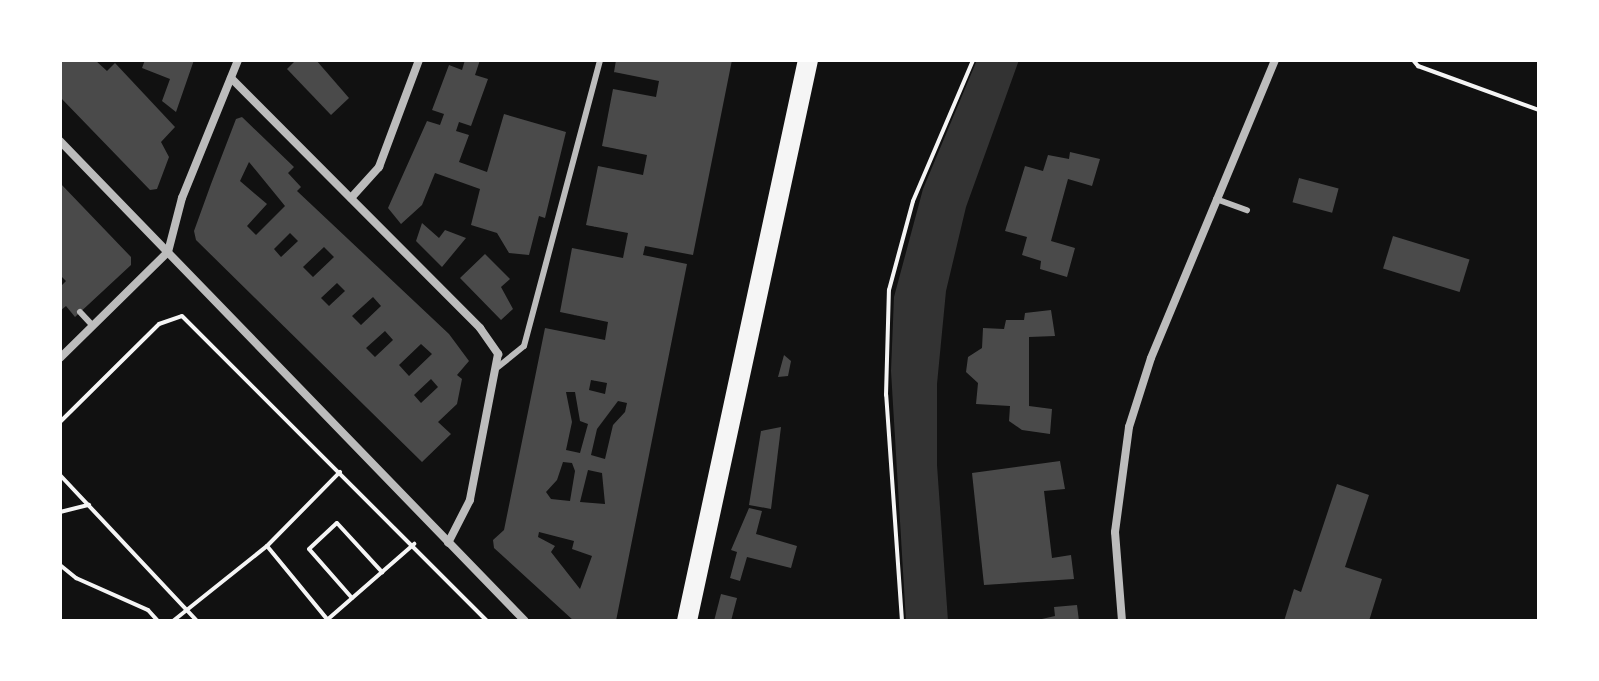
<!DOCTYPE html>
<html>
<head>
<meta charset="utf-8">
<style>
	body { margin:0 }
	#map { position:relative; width:1599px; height:681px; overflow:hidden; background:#111; font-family:"Golos Text",sans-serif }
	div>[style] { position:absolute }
	.water>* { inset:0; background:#333 }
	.building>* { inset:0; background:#4a4a4a; transform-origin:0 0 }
	.path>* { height:4px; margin:-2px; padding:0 2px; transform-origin:2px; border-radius:2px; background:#f5f5f5 }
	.service>* { height:6px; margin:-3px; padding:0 3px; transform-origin:3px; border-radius:3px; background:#bcbcbc }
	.minor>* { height:8px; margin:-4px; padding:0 4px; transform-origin:4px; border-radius:4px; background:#bcbcbc }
	.primary>* { height:20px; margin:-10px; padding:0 10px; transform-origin:10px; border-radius:10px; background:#f5f5f5 }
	span { translate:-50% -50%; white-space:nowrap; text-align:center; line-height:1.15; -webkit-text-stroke:6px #fff; paint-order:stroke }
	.frame { position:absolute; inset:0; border:62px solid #fff; pointer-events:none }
</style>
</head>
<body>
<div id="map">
	<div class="water">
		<div style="clip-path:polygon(977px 60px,1019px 60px,966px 207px,946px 291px,937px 384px,937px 465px,948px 621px,906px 621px,891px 371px,894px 297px,923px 189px)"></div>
	</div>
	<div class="building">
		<div style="clip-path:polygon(60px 60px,95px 60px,107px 71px,115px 63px,175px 127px,161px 142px,169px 157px,157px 189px,150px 190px,60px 97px)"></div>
		<div style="clip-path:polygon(145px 60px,194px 60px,176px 112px,162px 101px,170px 79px,142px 68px)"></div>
		<div style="clip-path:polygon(296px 60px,316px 60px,349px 98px,331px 115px,287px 69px)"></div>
		<div style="clip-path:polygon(465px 60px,480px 60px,475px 75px,488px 79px,471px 126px,459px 122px,456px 131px,469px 135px,459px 162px,487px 172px,504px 114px,566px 132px,545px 218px,539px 216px,529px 255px,509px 253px,497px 233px,471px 225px,480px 189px,435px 173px,422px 205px,401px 224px,388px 208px,427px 121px,440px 125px,444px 114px,432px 110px,449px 65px,462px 70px)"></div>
		<div style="clip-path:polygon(evenodd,616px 60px,732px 60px,693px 255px,645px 246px,643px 255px,687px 264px,616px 621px,574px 621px,494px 548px,493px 540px,504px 530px,545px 328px,605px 340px,608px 322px,560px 312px,572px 248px,623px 258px,628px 233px,586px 225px,598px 166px,643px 175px,647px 155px,602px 146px,613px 89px,656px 97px,659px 81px,614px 72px,616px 60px,591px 380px,607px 383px,605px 394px,589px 390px,591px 380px,616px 60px,566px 392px,575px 392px,580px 421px,588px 424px,580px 453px,566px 450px,572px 422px,566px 392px,616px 60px,618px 401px,627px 403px,625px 412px,613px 425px,605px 459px,591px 455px,597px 429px,618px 401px,616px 60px,563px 462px,572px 463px,575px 471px,570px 501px,551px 499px,546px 492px,557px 480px,563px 462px,616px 60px,588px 470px,602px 473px,605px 504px,580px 502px,588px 470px,616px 60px,539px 532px,574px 541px,572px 549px,592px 556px,580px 589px,551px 552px,555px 546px,538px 537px,539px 532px)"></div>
		<div style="clip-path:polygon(evenodd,242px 117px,294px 167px,288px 173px,301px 187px,297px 191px,449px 334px,469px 361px,457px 375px,462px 379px,457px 404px,438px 422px,451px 434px,422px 462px,196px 240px,194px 231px,211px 184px,236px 119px,242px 117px,249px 162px,285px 206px,256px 235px,247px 226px,267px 204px,240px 181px,249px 162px,242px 117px,290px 233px,298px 241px,281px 257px,274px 249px,290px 233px,242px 117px,324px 247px,334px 257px,313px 277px,303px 267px,324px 247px,242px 117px,337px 283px,345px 291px,329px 306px,321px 298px,337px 283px,242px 117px,373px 297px,381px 306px,361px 325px,352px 316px,373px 297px,242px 117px,385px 331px,393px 340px,375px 357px,366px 348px,385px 331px,242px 117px,421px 344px,432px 354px,409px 376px,399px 365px,421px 344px,242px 117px,431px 379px,438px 387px,421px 403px,414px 395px,431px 379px)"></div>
		<div style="clip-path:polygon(1070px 152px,1100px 159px,1092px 186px,1068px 179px,1051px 241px,1075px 248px,1067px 277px,1040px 269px,1041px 261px,1022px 255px,1027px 237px,1005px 231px,1025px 166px,1043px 171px,1048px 155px,1069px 159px)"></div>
		<div style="left:1299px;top:178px;width:41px;height:25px;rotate:15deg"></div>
		<div style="clip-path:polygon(60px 183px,131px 257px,131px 265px,75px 317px,66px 306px,60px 311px,60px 287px,66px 281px,60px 275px)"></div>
		<div style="clip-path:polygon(422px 223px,439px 238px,445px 230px,466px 238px,442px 267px,416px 241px)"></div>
		<div style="left:1393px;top:236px;width:80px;height:34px;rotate:17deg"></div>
		<div style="clip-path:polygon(485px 254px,510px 279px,501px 287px,513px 309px,501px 320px,460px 278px)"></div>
		<div style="clip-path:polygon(1051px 310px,1055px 336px,1029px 337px,1029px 406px,1052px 409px,1050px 434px,1022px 430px,1009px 421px,1010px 406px,976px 404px,978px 383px,966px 372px,968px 357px,982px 348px,983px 328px,1004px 329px,1006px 320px,1024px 320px,1025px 313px)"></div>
		<div style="clip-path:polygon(784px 355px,791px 361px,788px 376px,778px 377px)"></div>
		<div style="clip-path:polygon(781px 427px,771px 509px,749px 505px,761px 431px)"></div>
		<div style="clip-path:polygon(1060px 461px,1065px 489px,1044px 491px,1052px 558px,1071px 555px,1074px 579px,984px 585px,972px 473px)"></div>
		<div style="clip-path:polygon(1337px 484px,1369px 495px,1345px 567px,1382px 579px,1369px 621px,1284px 621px,1294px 589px,1301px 592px)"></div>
		<div style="clip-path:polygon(749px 508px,762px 511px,756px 534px,797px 546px,791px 568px,747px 557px,740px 581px,730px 578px,737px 552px,731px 550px)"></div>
		<div style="clip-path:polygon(721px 594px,737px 598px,731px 621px,714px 621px)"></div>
		<div style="clip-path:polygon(1077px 605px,1079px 621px,1033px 621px,1055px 616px,1054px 607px)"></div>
	</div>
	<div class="path">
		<div style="left:1413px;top:60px;width:8px;rotate:50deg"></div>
		<div style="left:1418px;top:66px;width:129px;rotate:20deg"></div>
		<div style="left:60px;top:422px;width:139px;rotate:-44.7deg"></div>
		<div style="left:159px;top:324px;width:24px;rotate:-19deg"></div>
		<div style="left:182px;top:316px;width:431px;rotate:45deg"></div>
		<div style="left:60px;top:475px;width:200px;rotate:46.8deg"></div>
		<div style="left:60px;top:512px;width:30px;rotate:-14deg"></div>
		<div style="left:267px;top:546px;width:94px;rotate:50.6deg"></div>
		<div style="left:60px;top:565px;width:21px;rotate:39deg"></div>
		<div style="left:76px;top:578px;width:79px;rotate:24deg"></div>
		<div style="left:148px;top:610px;width:15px;rotate:48deg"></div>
		<div style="left:352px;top:598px;width:65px;rotate:-131.3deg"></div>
		<div style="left:309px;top:549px;width:38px;rotate:-43deg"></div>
		<div style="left:337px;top:523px;width:67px;rotate:47.4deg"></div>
		<div style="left:327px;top:620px;width:116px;rotate:-41.1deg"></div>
		<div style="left:173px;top:621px;width:120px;rotate:-38.6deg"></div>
		<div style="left:267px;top:546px;width:104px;rotate:-45.4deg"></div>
		<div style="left:902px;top:621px;width:227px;rotate:-94deg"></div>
		<div style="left:886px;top:395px;width:105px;rotate:-88.4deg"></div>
		<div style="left:889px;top:290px;width:92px;rotate:-74.9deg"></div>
		<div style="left:913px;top:201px;width:153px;rotate:-66.9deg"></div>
	</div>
	<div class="service">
		<div style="left:1216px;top:199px;width:33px;rotate:20deg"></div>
		<div style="left:80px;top:312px;width:19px;rotate:47deg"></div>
		<div style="left:498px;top:367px;width:33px;rotate:-39deg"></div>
		<div style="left:524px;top:346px;width:296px;rotate:-75.1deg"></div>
	</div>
	<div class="minor">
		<div style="left:231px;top:78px;width:353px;rotate:45.1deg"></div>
		<div style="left:480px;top:328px;width:32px;rotate:55deg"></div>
		<div style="left:498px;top:354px;width:149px;rotate:100.9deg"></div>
		<div style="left:470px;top:500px;width:48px;rotate:117.1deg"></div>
		<div style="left:60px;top:141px;width:668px;rotate:45.91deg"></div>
		<div style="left:351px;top:198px;width:42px;rotate:-47.9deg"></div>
		<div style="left:379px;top:167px;width:114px;rotate:-69.5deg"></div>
		<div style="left:60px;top:358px;width:151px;rotate:-44.5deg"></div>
		<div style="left:168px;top:252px;width:56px;rotate:-75.5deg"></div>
		<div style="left:182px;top:198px;width:149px;rotate:-67.9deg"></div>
		<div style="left:1122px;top:621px;width:89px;rotate:-94.5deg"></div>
		<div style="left:1115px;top:532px;width:106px;rotate:-82.4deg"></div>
		<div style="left:1129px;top:427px;width:72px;rotate:-72.3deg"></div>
		<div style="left:1151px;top:358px;width:323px;rotate:-67.4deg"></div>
	</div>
	<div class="primary">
		<div style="left:687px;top:621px;width:574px;rotate:-77.83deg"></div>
	</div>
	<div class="frame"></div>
</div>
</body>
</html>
